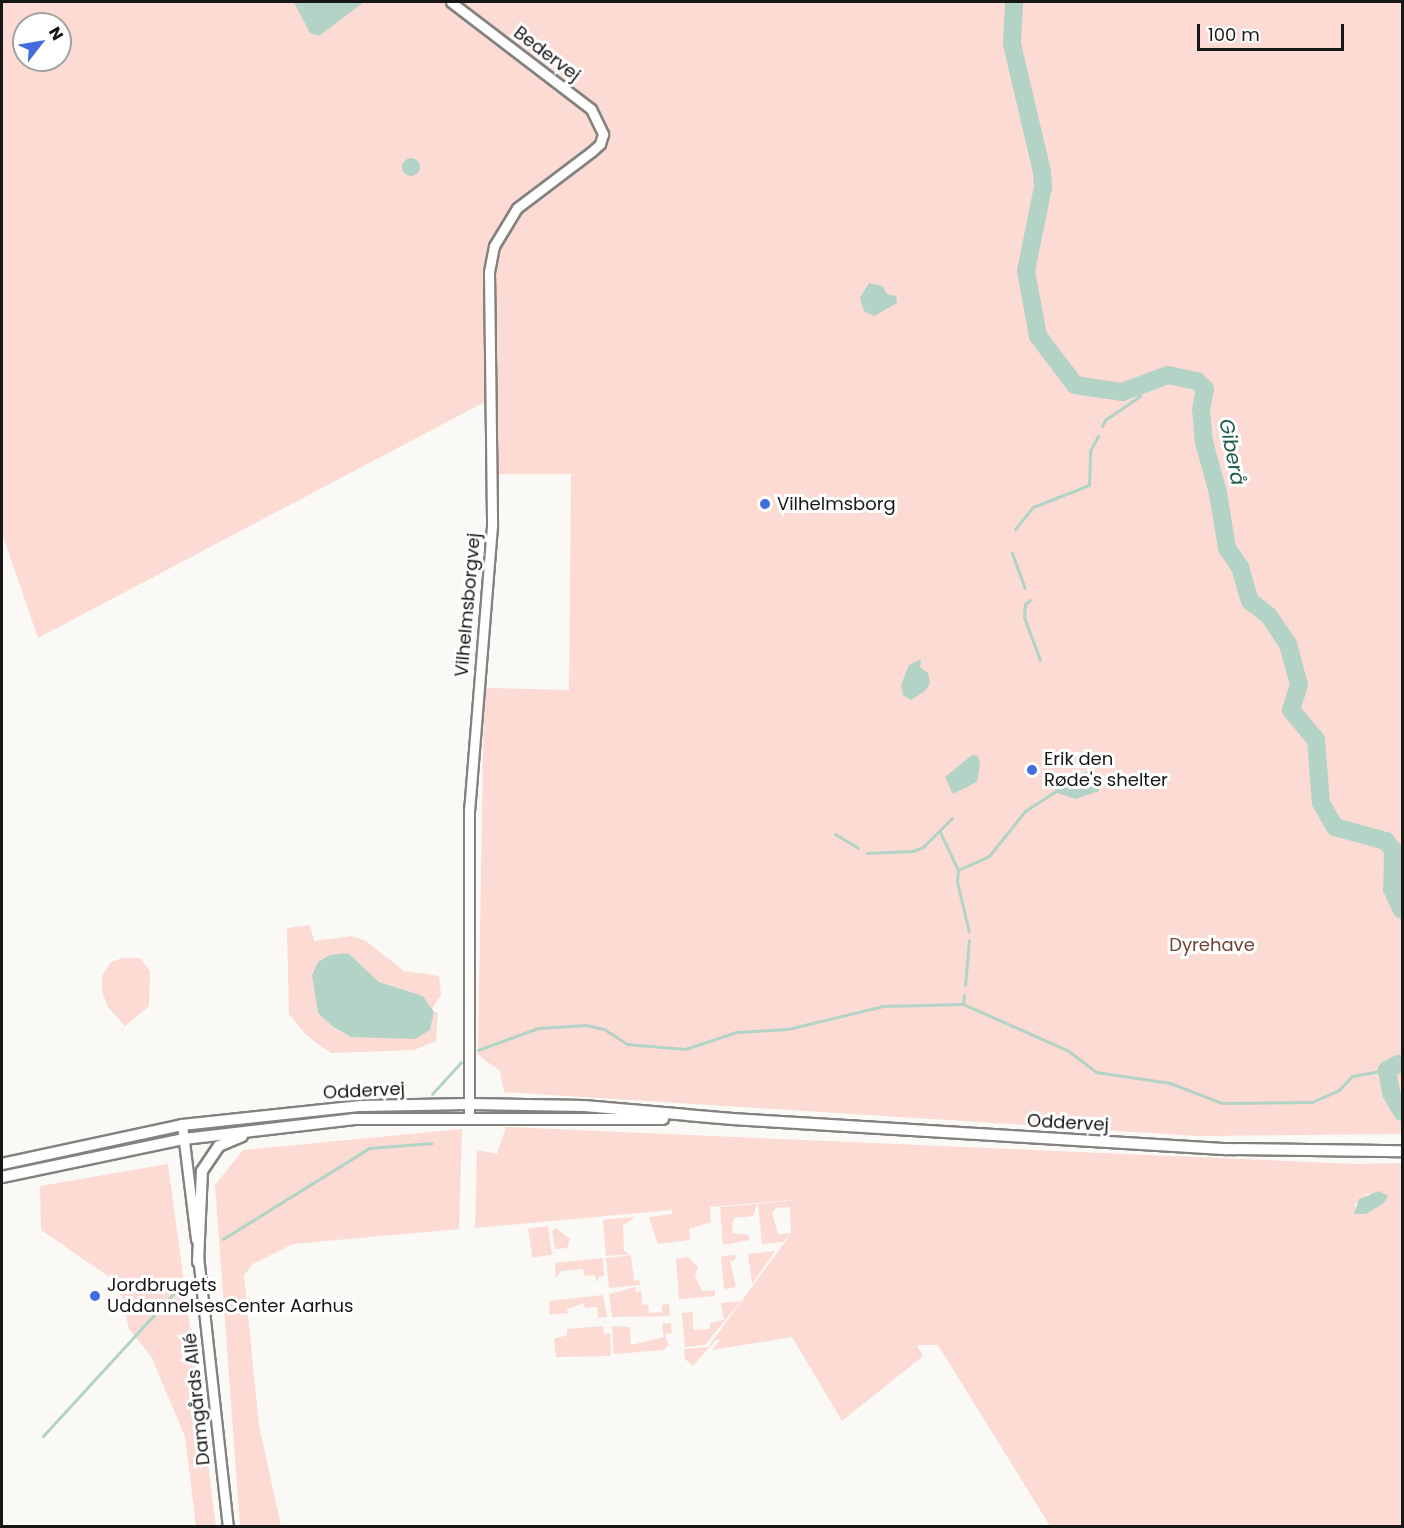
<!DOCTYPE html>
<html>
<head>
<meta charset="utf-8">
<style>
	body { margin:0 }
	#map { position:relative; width:1404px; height:1528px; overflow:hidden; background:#faf9f6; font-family:Poppins,sans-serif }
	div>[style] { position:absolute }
	.green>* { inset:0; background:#fbdbd3; transform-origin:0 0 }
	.water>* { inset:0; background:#b2d3c5 }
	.round { border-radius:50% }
	.stream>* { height:3px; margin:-1.5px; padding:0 1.5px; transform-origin:1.5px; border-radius:1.5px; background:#b2d3c5 }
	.river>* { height:18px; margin:-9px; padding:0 9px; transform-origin:9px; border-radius:9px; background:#b2d3c5 }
	.roads { filter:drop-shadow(2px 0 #83827f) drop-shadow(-2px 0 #83827f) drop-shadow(0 2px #83827f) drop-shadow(0 -2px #83827f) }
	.tertiary>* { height:9px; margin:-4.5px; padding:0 4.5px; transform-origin:4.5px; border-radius:4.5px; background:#fff }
	.secondary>* { height:10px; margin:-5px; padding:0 5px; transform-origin:5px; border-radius:5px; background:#fff }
	.dots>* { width:16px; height:16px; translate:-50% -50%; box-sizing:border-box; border:3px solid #fff; border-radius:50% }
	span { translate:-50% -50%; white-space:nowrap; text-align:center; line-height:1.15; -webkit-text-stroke:6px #fff; paint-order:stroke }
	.street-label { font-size:18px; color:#171716 }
	.poi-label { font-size:18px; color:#171716 }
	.left { translate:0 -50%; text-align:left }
	.park-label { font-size:18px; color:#724235 }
	.water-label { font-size:20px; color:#205c48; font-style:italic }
	.frame { position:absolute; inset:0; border:3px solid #171716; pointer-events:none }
	.north { position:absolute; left:12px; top:12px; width:60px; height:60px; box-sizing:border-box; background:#fff; border:2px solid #a2a2a2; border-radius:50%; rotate:59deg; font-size:16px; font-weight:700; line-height:24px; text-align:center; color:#171716 }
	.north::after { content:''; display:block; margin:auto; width:21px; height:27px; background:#436ddf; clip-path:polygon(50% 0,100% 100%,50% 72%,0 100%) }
	.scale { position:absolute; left:1197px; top:24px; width:147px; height:27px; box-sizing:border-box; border:3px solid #171716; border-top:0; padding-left:8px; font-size:18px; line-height:21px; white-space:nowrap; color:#171716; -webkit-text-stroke:4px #fff; paint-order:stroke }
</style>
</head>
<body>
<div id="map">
	<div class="green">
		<div style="clip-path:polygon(evenodd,2px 2px,1402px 2px,1402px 1134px,1198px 1136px,504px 1092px,500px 1071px,478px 1055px,484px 688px,569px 690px,571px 474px,497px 474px,496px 396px,38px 638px,2px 533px,2px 2px,24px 24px,60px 24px,60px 60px,24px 60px,24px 24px,2px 2px,972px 755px,953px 794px,946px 777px,972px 755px)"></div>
		<div style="clip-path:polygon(310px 925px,314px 941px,352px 936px,366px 941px,404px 971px,439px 976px,441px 995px,432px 1009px,423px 996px,379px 982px,348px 953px,318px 1013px,332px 1026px,352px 1037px,430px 1030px,434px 1012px,438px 1012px,436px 1041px,414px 1050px,331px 1053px,307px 1036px,289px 1014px,287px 928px)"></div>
		<div style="clip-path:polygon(122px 958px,140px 958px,150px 971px,149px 1006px,125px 1026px,108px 1007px,102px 992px,102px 976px,110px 963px)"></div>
		<div style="clip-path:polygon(evenodd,506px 1127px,1357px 1164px,1402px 1163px,1402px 1526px,1050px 1526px,938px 1345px,917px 1345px,923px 1356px,842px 1421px,792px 1337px,712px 1350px,721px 1339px,716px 1340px,693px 1366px,685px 1359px,684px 1349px,708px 1347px,790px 1235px,783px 1242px,762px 1244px,758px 1204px,805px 1199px,710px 1207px,711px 1222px,689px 1229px,690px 1240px,658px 1244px,649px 1217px,672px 1214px,672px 1210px,475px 1228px,477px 1150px,497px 1154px,506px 1127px,1368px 1193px,1384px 1203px,1366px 1214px,1354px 1205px,1368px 1193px,506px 1127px,790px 1207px,791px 1233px,778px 1234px,772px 1213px,776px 1208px,790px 1207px)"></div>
		<div style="clip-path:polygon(462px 1129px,459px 1229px,293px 1244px,253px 1264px,244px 1275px,259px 1426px,281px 1526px,240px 1526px,215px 1185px,243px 1150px)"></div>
		<div style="clip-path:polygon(168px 1164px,194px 1357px,216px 1526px,196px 1526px,185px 1437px,151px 1356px,129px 1329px,118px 1283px,41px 1230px,40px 1186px)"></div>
		<div style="clip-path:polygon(757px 1204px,753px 1216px,734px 1218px,732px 1225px,733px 1233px,749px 1235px,749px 1240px,723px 1245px,720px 1207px)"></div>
		<div style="clip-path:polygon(635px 1217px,623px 1226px,624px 1251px,630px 1254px,606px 1256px,603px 1220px)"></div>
		<div style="left:548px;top:1226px;width:29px;height:20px;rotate:82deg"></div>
		<div style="clip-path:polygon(556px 1228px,570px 1239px,567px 1248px,555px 1249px,552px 1231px)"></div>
		<div style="clip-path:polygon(775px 1251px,752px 1284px,748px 1254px)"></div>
		<div style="clip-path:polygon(631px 1255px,634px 1281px,639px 1280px,640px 1285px,609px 1288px,606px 1258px)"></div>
		<div style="clip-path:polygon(736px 1255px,735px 1260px,730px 1261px,736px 1287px,724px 1289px,721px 1256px)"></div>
		<div style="clip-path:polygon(688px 1257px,698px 1267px,695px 1277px,702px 1291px,715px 1290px,715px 1296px,679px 1299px,676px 1259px)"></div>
		<div style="clip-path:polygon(603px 1258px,604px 1276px,598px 1277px,598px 1283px,594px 1275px,584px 1276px,583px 1269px,561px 1271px,556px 1278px,555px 1263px)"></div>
		<div style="clip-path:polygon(635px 1287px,636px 1292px,641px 1291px,642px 1305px,648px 1304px,649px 1313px,662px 1312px,662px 1305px,669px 1304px,670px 1316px,612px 1317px,609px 1294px)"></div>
		<div style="clip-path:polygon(603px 1295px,607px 1317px,598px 1318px,597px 1307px,585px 1308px,584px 1303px,567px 1309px,568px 1313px,550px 1315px,549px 1301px)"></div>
		<div style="clip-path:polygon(741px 1301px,705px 1345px,685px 1347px,682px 1313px,693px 1312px,693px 1330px,710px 1329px,710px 1323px,724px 1320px,721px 1303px)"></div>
		<div style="clip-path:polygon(671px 1323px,672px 1333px,665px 1334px,669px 1345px,664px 1350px,614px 1354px,612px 1326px,630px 1327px,631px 1345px,664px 1337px,662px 1324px)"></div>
		<div style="clip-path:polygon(603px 1326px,604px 1334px,610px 1333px,611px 1356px,556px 1357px,554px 1339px,567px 1335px,567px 1329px)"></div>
	</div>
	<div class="water">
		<div style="clip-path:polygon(294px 2px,364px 2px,319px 36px,310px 33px)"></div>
		<div class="round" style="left:402px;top:158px;width:18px;height:18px"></div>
		<div style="clip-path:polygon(869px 283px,883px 286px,887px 294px,896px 296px,897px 303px,874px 316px,864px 311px,860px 298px)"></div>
		<div style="clip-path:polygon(921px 659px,920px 667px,928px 673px,930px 683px,926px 690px,911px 700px,903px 695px,901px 685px,909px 665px)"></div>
		<div style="clip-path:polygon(972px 755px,978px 756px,980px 764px,977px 782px,953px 794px,945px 777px)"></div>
		<div style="clip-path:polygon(1088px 771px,1099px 774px,1099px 791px,1076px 799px,1054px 792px,1057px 784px)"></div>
		<div style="clip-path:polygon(348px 953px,379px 982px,423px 996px,434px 1012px,430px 1030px,415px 1039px,351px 1037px,332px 1026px,318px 1013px,312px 975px,318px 962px,330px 955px)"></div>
		<div style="clip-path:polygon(1379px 1191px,1388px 1196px,1384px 1203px,1366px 1214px,1354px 1214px,1359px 1199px)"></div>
	</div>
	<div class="stream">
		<div style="left:1102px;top:426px;width:7px;rotate:-63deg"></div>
		<div style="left:1105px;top:420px;width:42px;rotate:-34.4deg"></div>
		<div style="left:1140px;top:396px;width:11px;rotate:-85deg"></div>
		<div style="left:1015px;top:529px;width:28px;rotate:-51deg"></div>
		<div style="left:1033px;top:507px;width:60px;rotate:-21.4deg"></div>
		<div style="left:1089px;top:485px;width:34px;rotate:-88deg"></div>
		<div style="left:1090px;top:451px;width:17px;rotate:-62deg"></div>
		<div style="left:1012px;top:553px;width:37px;rotate:70deg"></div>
		<div style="left:1030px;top:600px;width:6px;rotate:141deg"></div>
		<div style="left:1025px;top:604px;width:13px;rotate:94deg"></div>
		<div style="left:1024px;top:617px;width:46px;rotate:69.6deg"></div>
		<div style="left:940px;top:832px;width:42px;rotate:64.7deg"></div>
		<div style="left:958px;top:870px;width:12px;rotate:95deg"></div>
		<div style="left:957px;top:882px;width:51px;rotate:76.5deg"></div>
		<div style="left:835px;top:834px;width:27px;rotate:31deg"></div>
		<div style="left:867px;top:853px;width:46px;rotate:-2.5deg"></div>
		<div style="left:913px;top:851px;width:11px;rotate:-22deg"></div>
		<div style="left:923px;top:847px;width:41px;rotate:-45deg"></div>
		<div style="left:958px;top:870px;width:34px;rotate:-24deg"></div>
		<div style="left:989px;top:856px;width:58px;rotate:-51.3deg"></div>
		<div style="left:1025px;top:811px;width:35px;rotate:-33deg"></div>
		<div style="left:965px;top:985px;width:45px;rotate:-84.9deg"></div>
		<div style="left:963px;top:1004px;width:9px;rotate:-84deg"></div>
		<div style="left:478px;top:1050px;width:64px;rotate:-20.1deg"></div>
		<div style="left:538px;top:1028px;width:48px;rotate:-3.6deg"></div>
		<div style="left:586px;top:1025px;width:18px;rotate:13deg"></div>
		<div style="left:604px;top:1029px;width:27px;rotate:33deg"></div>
		<div style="left:627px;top:1044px;width:58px;rotate:4.9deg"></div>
		<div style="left:685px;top:1049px;width:54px;rotate:-18.4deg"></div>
		<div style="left:736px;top:1032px;width:52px;rotate:-3.3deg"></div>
		<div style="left:788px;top:1029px;width:98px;rotate:-13.6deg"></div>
		<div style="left:883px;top:1006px;width:80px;rotate:-1.4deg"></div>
		<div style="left:963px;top:1004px;width:114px;rotate:23.9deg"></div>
		<div style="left:1067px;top:1050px;width:36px;rotate:37deg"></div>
		<div style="left:1096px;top:1072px;width:75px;rotate:8.5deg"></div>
		<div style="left:1170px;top:1083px;width:56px;rotate:21deg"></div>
		<div style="left:1222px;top:1103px;width:90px;rotate:-0.6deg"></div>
		<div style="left:1312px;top:1102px;width:30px;rotate:-24deg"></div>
		<div style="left:1339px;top:1090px;width:19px;rotate:-47deg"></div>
		<div style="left:1352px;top:1076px;width:36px;rotate:-10deg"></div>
		<div style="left:432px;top:1094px;width:43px;rotate:-47.8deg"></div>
		<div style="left:223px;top:1239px;width:172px;rotate:-31.9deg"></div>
		<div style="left:369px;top:1148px;width:63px;rotate:-4.5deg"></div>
		<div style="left:43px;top:1436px;width:210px;rotate:-47.5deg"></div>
	</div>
	<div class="river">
		<div style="left:1014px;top:2px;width:42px;rotate:92.7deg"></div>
		<div style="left:1012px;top:44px;width:131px;rotate:76.8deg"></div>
		<div style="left:1042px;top:172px;width:15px;rotate:86deg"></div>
		<div style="left:1043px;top:187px;width:86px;rotate:101.4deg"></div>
		<div style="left:1026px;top:271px;width:66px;rotate:79.5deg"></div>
		<div style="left:1038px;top:336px;width:61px;rotate:52.9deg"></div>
		<div style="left:1075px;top:385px;width:48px;rotate:8.5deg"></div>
		<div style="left:1122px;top:392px;width:49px;rotate:-20.3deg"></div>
		<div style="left:1168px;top:375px;width:30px;rotate:12deg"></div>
		<div style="left:1197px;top:381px;width:11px;rotate:45deg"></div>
		<div style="left:1205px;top:389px;width:20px;rotate:101deg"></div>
		<div style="left:1201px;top:409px;width:33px;rotate:85deg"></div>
		<div style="left:1204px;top:442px;width:53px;rotate:74.6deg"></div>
		<div style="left:1218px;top:493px;width:56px;rotate:80.7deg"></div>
		<div style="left:1227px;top:548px;width:23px;rotate:56deg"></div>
		<div style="left:1240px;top:567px;width:35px;rotate:74deg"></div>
		<div style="left:1250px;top:601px;width:24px;rotate:38deg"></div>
		<div style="left:1269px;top:616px;width:34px;rotate:56deg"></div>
		<div style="left:1288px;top:644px;width:42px;rotate:75deg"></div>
		<div style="left:1299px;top:685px;width:26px;rotate:108deg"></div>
		<div style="left:1291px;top:710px;width:39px;rotate:50deg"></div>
		<div style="left:1316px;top:740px;width:63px;rotate:85.5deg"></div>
		<div style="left:1321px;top:803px;width:28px;rotate:60deg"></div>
		<div style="left:1335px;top:827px;width:53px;rotate:15.4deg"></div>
		<div style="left:1386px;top:841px;width:11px;rotate:52deg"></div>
		<div style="left:1393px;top:850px;width:39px;rotate:91deg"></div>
		<div style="left:1392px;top:889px;width:23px;rotate:65deg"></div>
		<div style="left:1398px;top:1064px;width:13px;rotate:151deg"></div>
		<div style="left:1387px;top:1070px;width:23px;rotate:80deg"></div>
		<div style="left:1391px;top:1093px;width:22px;rotate:60deg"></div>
	</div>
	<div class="roads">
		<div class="tertiary">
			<div style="left:451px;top:2px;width:176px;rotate:37.4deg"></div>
			<div style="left:591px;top:109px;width:28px;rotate:64deg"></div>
			<div style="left:603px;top:134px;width:10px;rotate:107deg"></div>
			<div style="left:600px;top:144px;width:12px;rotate:138deg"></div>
			<div style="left:591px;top:152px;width:93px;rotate:142.9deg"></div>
			<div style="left:517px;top:208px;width:44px;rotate:121.2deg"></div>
			<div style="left:494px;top:246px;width:26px;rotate:101deg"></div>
			<div style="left:489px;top:272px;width:254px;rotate:89.3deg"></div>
			<div style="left:492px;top:526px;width:284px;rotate:94.6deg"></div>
			<div style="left:469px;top:809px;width:308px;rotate:90deg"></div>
			<div style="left:182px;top:1125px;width:115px;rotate:83deg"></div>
			<div style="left:198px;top:1256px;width:272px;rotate:83.7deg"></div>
		</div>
		<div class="secondary">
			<div style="left:2px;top:1164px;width:184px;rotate:-12.2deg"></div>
			<div style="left:182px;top:1125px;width:180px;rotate:-6.1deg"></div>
			<div style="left:361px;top:1106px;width:108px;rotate:-1.1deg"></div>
			<div style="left:469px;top:1104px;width:115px;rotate:1deg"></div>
			<div style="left:584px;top:1106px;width:149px;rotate:5deg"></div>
			<div style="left:732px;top:1119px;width:496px;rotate:3.5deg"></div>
			<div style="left:1227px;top:1149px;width:175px;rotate:0.7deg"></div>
			<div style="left:2px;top:1177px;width:186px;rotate:-11.8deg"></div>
			<div style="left:184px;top:1139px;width:172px;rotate:-6.7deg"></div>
			<div style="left:355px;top:1119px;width:308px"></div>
			<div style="left:198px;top:1262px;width:91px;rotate:-87.5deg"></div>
			<div style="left:202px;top:1171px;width:30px;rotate:-56deg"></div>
			<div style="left:219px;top:1146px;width:25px;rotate:-23deg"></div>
		</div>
	</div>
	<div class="dots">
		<div style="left:765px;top:504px;background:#436ddf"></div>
		<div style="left:1032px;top:770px;background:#436ddf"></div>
		<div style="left:95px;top:1296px;background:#436ddf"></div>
	</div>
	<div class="street-label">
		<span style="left:547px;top:54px;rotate:37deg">Bedervej</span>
		<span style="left:468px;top:605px;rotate:-85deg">Vilhelmsborgvej</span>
		<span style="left:364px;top:1091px;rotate:-3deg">Oddervej</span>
		<span style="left:1068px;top:1123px;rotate:3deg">Oddervej</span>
		<span style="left:197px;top:1399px;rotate:-96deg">Damgårds Allé</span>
	</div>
	<div class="poi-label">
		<span class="left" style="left:777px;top:504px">Vilhelmsborg</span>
		<span class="left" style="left:1044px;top:770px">Erik den<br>Røde's shelter</span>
		<span class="left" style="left:107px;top:1296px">Jordbrugets<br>UddannelsesCenter Aarhus</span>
	</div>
	<div class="park-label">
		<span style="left:1212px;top:945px">Dyrehave</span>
	</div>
	<div class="water-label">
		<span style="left:1232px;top:452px;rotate:79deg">Giberå</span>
	</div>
	<div class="frame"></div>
	<div class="north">N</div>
	<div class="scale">100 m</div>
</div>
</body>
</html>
